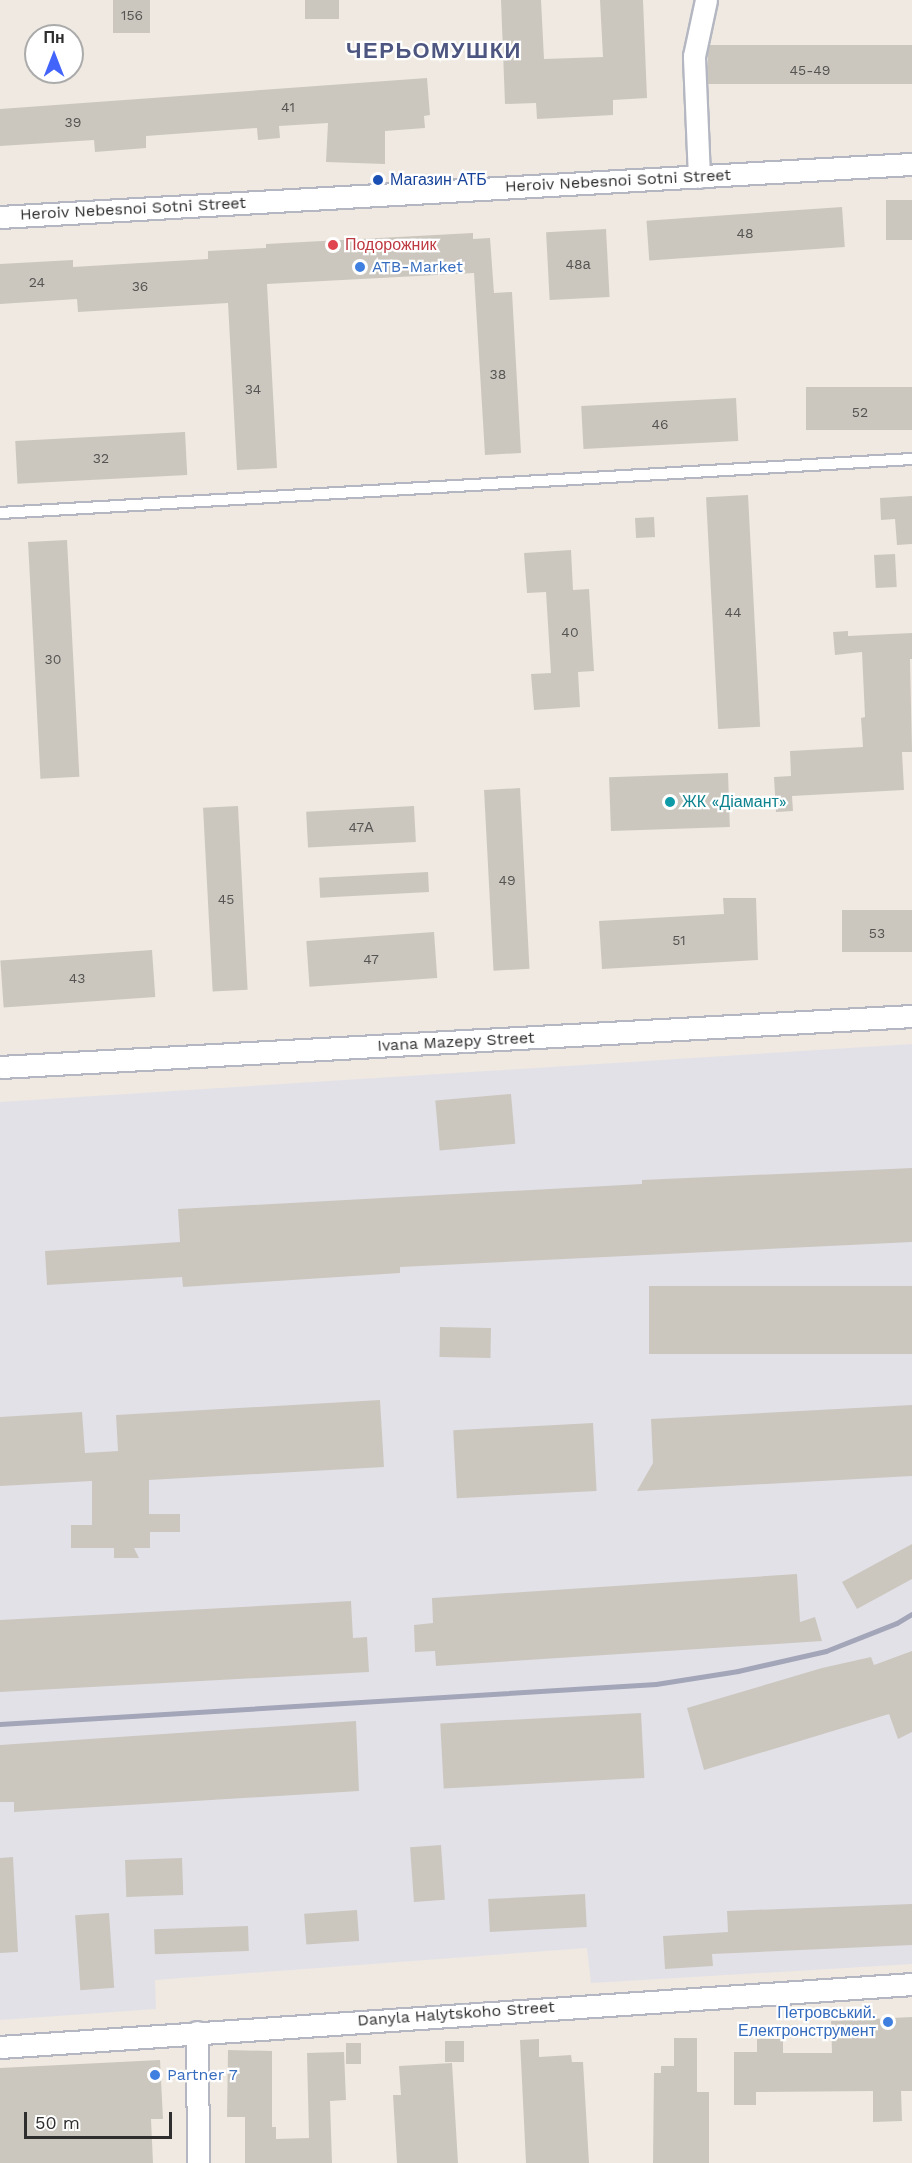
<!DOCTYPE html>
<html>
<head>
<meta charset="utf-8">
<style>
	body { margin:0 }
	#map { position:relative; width:912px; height:2163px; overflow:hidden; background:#efe9e1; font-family:"Work Sans",sans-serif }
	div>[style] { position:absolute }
	.industrial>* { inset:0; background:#e3e1e8 }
	.building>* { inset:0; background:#cbc7bf; transform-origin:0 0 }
	.roads { filter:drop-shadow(2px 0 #b4b7c1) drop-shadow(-2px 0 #b4b7c1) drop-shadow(0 2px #b4b7c1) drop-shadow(0 -2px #b4b7c1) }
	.service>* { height:10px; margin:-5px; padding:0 5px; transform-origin:5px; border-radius:5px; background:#fff }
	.minor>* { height:21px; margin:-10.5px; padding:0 10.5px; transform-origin:10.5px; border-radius:10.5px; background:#fff }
	.rail>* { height:4.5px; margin:-2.25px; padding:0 2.25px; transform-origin:2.25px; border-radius:2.25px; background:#a3a6b8 }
	.dots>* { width:16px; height:16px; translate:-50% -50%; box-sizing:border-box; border:3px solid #fff; border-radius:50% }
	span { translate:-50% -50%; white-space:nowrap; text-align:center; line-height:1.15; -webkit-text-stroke:4.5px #fff; paint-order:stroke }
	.number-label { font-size:14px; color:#555452 }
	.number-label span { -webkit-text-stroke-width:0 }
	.transit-label { font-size:16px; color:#164399 }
	.left { translate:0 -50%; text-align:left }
	.street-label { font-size:16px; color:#2e2e2e }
	.health-label { font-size:16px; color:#be3a42 }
	.shop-label { font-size:16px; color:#366cbe }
	.right { translate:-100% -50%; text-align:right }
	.culture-label { font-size:16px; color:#0d838f }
	.district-label { font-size:22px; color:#4d5680; font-weight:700; letter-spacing:1.5px }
	.north { position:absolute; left:24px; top:24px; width:60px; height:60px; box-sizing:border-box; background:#fff; border:2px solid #ababab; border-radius:50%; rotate:0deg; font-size:16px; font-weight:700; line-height:24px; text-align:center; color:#2e2e2e }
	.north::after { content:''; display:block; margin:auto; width:21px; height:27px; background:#4264fb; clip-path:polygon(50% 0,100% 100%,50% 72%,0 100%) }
	.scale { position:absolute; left:24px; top:2112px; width:148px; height:27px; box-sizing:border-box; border:3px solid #2e2e2e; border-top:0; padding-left:8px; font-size:18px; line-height:21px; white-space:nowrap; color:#2e2e2e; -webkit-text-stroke:4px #fff; paint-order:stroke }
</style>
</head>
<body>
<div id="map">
	<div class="industrial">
		<div style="clip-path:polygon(912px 1044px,912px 1964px,591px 1983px,587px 1948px,155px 1980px,156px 2009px,0 2020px,0 1102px)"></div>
	</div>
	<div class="building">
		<div style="left:113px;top:0;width:37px;height:33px"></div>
		<div style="left:305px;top:0;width:34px;height:19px"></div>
		<div style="clip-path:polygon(501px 0,541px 0,544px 59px,603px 57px,600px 0,643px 0,647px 98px,613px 100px,613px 115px,537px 119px,536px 103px,505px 104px)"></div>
		<div style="left:912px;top:45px;width:39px;height:204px;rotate:90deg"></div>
		<div style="clip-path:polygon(427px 78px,430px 115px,424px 116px,425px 128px,385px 131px,385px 164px,326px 162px,328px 123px,279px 126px,280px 138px,258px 140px,257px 128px,146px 136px,146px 148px,95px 152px,94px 140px,0 146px,0 109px)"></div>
		<div style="left:912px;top:200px;width:40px;height:26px;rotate:90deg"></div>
		<div style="left:842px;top:207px;width:40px;height:196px;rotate:86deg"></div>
		<div style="left:606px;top:229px;width:68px;height:60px;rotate:87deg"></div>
		<div style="clip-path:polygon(473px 233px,473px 239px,490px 238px,494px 293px,512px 292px,521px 453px,485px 455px,474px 273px,267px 284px,277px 468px,237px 470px,228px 303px,78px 312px,77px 299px,0 304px,0 264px,73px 260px,73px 267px,208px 259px,208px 251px,266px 248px,266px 244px)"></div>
		<div style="left:912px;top:387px;width:43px;height:106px;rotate:90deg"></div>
		<div style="left:736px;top:398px;width:43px;height:155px;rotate:87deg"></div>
		<div style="left:185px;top:432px;width:43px;height:170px;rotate:87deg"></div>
		<div style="left:748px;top:495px;width:232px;height:42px;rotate:87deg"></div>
		<div style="clip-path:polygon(912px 496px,912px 544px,897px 545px,895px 519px,881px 520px,880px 498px)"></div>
		<div style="left:654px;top:517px;width:20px;height:19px;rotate:87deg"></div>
		<div style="left:67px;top:540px;width:237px;height:39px;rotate:87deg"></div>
		<div style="clip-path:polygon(571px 550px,573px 590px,589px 589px,594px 671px,578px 672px,580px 707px,534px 710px,531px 674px,551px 673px,546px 592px,527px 593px,524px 553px)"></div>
		<div style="left:895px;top:554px;width:33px;height:21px;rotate:87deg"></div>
		<div style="clip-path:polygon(848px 631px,848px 636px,912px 633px,912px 659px,910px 659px,912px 752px,902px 752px,904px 790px,792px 796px,793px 811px,776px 812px,774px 777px,791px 776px,790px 751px,863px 747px,861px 718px,865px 717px,862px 652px,835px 655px,833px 632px)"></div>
		<div style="left:728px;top:773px;width:54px;height:119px;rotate:88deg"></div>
		<div style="left:520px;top:788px;width:181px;height:36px;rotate:87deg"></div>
		<div style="left:238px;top:806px;width:184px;height:35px;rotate:87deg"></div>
		<div style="left:414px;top:806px;width:36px;height:108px;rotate:87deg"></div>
		<div style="left:428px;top:872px;width:20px;height:109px;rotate:87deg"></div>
		<div style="clip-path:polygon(723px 898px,756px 898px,758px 960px,602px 969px,599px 921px,724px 914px)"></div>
		<div style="left:912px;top:910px;width:42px;height:70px;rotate:90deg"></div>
		<div style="left:434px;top:932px;width:46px;height:128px;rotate:86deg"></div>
		<div style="left:152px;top:950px;width:47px;height:152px;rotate:86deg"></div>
		<div style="left:511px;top:1094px;width:50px;height:76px;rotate:85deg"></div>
		<div style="clip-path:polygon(912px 1168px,912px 1242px,400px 1267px,400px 1273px,183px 1287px,182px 1277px,47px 1285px,45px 1251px,180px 1242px,178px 1209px,642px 1184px,642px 1180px)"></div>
		<div style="left:912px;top:1286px;width:68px;height:263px;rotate:90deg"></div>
		<div style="left:440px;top:1327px;width:51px;height:30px;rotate:1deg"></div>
		<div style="clip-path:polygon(380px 1400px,384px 1467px,149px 1480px,149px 1514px,180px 1514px,180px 1532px,150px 1532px,150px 1548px,134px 1548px,139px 1558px,114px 1558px,114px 1548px,71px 1548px,71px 1525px,92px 1525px,92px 1481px,0 1486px,0 1417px,82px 1412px,85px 1453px,118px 1451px,116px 1415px)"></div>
		<div style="clip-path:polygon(912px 1405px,912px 1476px,637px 1491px,653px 1463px,651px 1419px)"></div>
		<div style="left:593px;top:1423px;width:68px;height:140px;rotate:87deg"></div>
		<div style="clip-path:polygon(912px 1544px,912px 1579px,857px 1609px,842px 1582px)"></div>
		<div style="clip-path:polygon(797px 1574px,800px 1622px,815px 1617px,822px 1641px,436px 1666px,435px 1651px,415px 1652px,414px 1625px,433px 1623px,432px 1598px)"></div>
		<div style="clip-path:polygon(351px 1601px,353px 1638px,367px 1637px,369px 1672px,0 1692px,0 1620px)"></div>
		<div style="clip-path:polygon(912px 1651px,912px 1732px,898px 1739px,889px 1714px,704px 1770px,687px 1708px,822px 1668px,871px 1657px,874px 1665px)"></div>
		<div style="left:641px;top:1713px;width:65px;height:201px;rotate:87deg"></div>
		<div style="clip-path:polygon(356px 1721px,359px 1791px,14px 1812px,14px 1802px,0 1802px,0 1745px)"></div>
		<div style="left:441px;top:1845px;width:55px;height:31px;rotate:86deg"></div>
		<div style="clip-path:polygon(13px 1857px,18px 1952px,0 1953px,0 1858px)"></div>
		<div style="left:182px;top:1858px;width:37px;height:57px;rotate:88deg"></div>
		<div style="left:585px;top:1894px;width:33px;height:97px;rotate:87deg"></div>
		<div style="clip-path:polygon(912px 1904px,912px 1945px,712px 1954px,713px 1966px,665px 1969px,663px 1936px,728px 1932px,727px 1911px)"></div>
		<div style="left:357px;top:1910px;width:31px;height:53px;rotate:86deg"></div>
		<div style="left:109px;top:1913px;width:75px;height:34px;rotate:86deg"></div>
		<div style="left:248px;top:1926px;width:25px;height:94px;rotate:88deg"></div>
		<div style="clip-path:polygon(912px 2017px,912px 2091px,901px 2091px,902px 2121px,873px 2122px,873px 2091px,756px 2092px,756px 2105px,734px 2105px,734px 2052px,757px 2052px,757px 2039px,783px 2039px,783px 2053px,832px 2053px,831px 2021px)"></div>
		<div style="clip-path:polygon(674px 2038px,697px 2038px,697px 2092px,709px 2092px,709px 2163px,653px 2163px,654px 2073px,661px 2073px,661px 2066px,674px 2066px)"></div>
		<div style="clip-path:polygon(539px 2039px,539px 2057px,571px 2055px,572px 2062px,583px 2062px,589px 2163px,526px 2163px,520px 2040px)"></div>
		<div style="left:445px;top:2041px;width:19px;height:21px"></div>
		<div style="left:346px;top:2043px;width:15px;height:21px"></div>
		<div style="clip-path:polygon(228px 2050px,272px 2051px,272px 2127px,276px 2127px,276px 2139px,309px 2138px,307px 2053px,344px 2052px,346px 2100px,330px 2101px,332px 2163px,245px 2163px,245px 2117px,227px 2117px)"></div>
		<div style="clip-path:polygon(160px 2060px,163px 2119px,151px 2119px,153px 2163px,0 2163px,0 2068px)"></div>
		<div style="clip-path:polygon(452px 2063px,458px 2163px,397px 2163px,393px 2095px,401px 2095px,399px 2066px)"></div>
	</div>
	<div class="roads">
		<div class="service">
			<div style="left:0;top:513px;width:914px;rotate:-3.39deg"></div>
		</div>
		<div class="minor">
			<div style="left:699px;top:177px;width:121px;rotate:-92.4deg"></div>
			<div style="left:694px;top:56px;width:57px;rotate:-77.9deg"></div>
			<div style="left:0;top:217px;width:914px;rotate:-3.33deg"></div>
			<div style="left:0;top:1067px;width:913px;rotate:-3.2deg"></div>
			<div style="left:197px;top:2032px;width:131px;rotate:89.6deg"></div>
			<div style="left:0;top:2047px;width:914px;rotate:-3.95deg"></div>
		</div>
	</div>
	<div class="rail">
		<div style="left:0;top:1724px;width:657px;rotate:-3.49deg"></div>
		<div style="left:656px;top:1684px;width:83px;rotate:-9deg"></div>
		<div style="left:738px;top:1671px;width:90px;rotate:-12.8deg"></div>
		<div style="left:826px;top:1651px;width:76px;rotate:-21.5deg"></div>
		<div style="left:897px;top:1623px;width:17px;rotate:-31deg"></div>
	</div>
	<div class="dots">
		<div style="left:378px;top:180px;background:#1a4fb4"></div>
		<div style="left:333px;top:245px;background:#e0444e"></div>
		<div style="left:360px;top:267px;background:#3f7fe0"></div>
		<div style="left:670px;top:802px;background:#0f9aa8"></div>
		<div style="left:888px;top:2022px;background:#3f7fe0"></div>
		<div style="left:155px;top:2075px;background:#3f7fe0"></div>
	</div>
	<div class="number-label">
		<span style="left:132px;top:15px">156</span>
		<span style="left:810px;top:70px">45-49</span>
		<span style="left:288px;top:107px">41</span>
		<span style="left:73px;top:122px">39</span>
		<span style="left:745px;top:233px">48</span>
		<span style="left:578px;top:264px">48а</span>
		<span style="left:37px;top:282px">24</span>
		<span style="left:140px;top:286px">36</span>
		<span style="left:498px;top:374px">38</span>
		<span style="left:253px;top:389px">34</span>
		<span style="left:860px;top:412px">52</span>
		<span style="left:660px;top:424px">46</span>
		<span style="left:101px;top:458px">32</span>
		<span style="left:733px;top:612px">44</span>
		<span style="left:570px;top:632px">40</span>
		<span style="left:53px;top:659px">30</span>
		<span style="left:361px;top:827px">47А</span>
		<span style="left:507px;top:880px">49</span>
		<span style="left:226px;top:899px">45</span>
		<span style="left:877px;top:933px">53</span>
		<span style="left:679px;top:940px">51</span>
		<span style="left:371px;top:959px">47</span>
		<span style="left:77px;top:978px">43</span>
	</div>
	<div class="transit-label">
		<span class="left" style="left:390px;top:180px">Магазин АТБ</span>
	</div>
	<div class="street-label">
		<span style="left:618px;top:181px;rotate:-3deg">Heroiv Nebesnoi Sotni Street</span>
		<span style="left:133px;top:209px;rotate:-3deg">Heroiv Nebesnoi Sotni Street</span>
		<span style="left:456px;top:1042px;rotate:-3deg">Ivana Mazepy Street</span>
		<span style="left:456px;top:2014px;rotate:-4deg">Danyla Halytskoho Street</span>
	</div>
	<div class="health-label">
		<span class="left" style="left:345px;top:245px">Подорожник</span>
	</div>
	<div class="shop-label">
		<span class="left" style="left:372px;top:267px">ATB-Market</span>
		<span class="right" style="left:876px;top:2022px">Петровський.<br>Електронструмент</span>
		<span class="left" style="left:167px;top:2075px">Partner 7</span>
	</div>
	<div class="culture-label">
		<span class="left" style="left:682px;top:802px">ЖК «Діамант»</span>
	</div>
	<div class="district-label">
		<span style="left:434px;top:51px">ЧЕРЬОМУШКИ</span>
	</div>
	<div class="north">Пн</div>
	<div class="scale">50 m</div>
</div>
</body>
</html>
